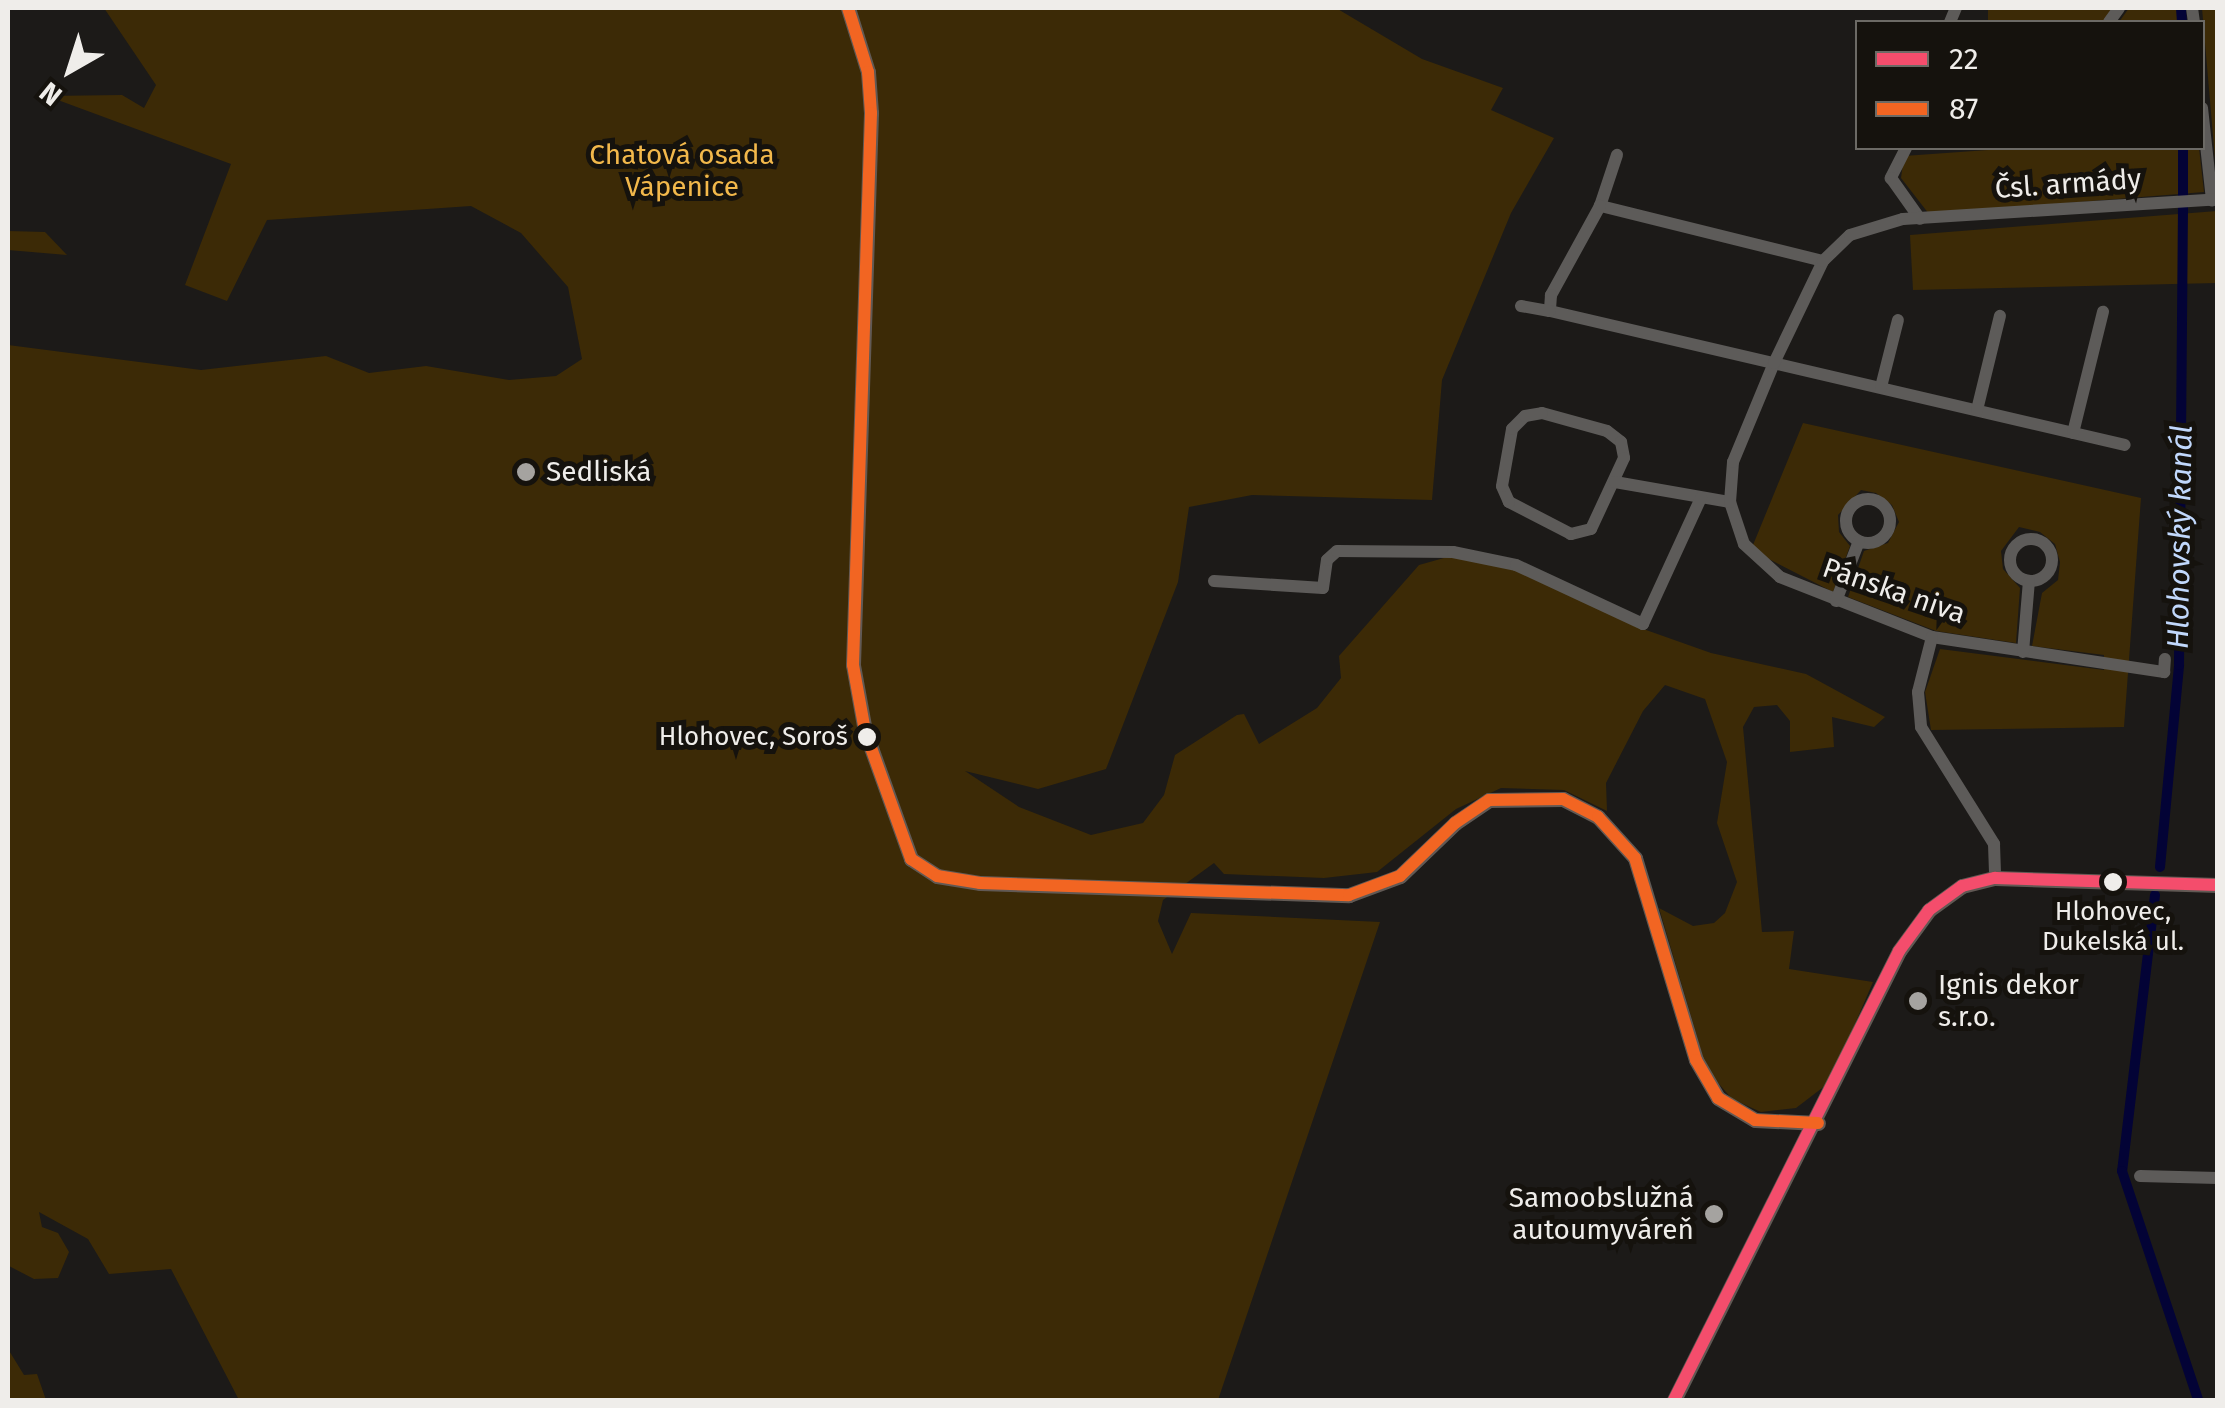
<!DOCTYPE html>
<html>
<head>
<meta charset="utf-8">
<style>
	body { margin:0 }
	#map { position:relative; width:2225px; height:1408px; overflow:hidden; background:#1c1a18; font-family:"Fira Sans",sans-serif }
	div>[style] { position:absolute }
	.green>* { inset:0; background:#3c2a06; transform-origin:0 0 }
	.canal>* { height:10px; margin:-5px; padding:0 5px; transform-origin:5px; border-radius:5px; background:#030336 }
	.minor>* { height:12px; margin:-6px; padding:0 6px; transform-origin:6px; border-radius:6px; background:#5d5b59 }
	.minor>.ring { margin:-6px; padding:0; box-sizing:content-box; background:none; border:12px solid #5d5b59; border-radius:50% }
	.major>* { height:15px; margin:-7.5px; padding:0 7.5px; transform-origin:7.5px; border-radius:7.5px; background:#615954 }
	.bus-1>* { height:12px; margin:-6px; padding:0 6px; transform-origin:6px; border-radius:6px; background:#f44d6c }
	.bus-2>* { height:12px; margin:-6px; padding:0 6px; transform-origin:6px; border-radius:6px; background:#f26522 }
	.dots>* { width:28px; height:28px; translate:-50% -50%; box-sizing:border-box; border:5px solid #15120d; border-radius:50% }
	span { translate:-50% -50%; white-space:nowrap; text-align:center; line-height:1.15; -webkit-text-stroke:10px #15120d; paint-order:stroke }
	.bus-label { font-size:26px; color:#efedea }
	.right { translate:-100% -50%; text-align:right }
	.park-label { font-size:28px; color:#f2b84b }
	.street-label { font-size:28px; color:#efedea }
	.poi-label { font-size:28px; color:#efedea }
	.left { translate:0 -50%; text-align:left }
	.water-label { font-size:30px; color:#c1d8fc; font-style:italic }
	.frame { position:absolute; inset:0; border:10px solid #efedea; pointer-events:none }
	.legend { position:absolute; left:1855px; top:20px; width:350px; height:130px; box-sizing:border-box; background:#15120d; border:2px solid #6c6a65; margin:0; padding:12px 18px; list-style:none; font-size:30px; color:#efedea }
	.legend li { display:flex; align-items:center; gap:20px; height:50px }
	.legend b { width:50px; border:2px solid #6c6a65 }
	.north { position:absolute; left:20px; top:20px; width:100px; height:100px; -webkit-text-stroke:8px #15120d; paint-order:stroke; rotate:219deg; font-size:28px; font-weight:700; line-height:40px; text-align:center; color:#efedea }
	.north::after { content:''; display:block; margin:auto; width:35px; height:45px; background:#efedea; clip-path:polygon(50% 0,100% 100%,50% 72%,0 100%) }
</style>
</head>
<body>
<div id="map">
	<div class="green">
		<div style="clip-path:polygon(104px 8px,1336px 8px,1422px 59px,1503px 88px,1491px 110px,1554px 138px,1511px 213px,1442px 380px,1432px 500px,1252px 495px,1189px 507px,1178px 582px,1106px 769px,1038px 789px,965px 771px,1019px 807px,1091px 835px,1143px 823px,1164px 795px,1175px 755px,1237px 715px,1244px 714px,1259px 744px,1317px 708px,1341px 678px,1339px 656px,1419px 565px,1451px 556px,1530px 573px,1632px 625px,1711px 653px,1806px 674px,1885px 717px,1874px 727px,1832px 717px,1834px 747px,1790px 752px,1790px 721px,1777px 705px,1754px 707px,1743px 727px,1762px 932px,1794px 931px,1789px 969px,1873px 982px,1830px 1082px,1796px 1108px,1761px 1112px,1732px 1099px,1707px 1070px,1659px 908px,1693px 926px,1714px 923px,1725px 913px,1737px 882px,1717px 823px,1727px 762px,1705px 699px,1665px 685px,1643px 711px,1606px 783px,1607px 811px,1564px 790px,1501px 788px,1456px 809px,1377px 872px,1324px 878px,1224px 874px,1214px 863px,1163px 900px,1158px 921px,1172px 954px,1191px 913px,1380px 922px,1218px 1400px,239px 1400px,171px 1269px,109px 1274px,88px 1239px,39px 1212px,42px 1227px,58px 1233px,69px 1252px,58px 1278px,34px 1279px,9px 1266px,8px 345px,201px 370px,326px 356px,369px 373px,426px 366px,509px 380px,556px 376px,582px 359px,568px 287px,521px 233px,471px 206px,267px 220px,227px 301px,185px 285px,231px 164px,47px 96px,122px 95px,144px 108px,156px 85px)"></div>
		<div style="left:1988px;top:8px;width:123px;height:15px"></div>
		<div style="clip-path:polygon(2129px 8px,2184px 8px,2186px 22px,2119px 22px)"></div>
		<div style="clip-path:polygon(2202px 8px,2217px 8px,2217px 182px)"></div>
		<div style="clip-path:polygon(2016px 148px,2199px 148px,2204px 192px,1929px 214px,1901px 178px,1904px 156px)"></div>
		<div style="clip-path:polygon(2217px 211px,2217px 283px,1913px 290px,1910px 235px)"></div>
		<div style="clip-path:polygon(8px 231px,45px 232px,67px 255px,8px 250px)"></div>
		<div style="clip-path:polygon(1803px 423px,2141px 498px,2124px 727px,1931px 730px,1925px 692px,1940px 649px,2104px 670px,2104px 655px,2032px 646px,2042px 593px,2058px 580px,2060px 562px,2055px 544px,2040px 532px,2019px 527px,2001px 551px,2003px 569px,2020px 588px,2016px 643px,1936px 631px,1848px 597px,1864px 551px,1888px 543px,1899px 522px,1892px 505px,1876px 493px,1861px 490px,1838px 515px,1839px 532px,1850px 546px,1833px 592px,1765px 557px,1753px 545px)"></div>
		<div style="clip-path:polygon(8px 1349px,24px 1375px,37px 1374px,46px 1400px,8px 1400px)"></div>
	</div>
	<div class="canal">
		<div style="left:2181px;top:8px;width:14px;rotate:86deg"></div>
		<div style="left:2183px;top:148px;width:47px;rotate:90deg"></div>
		<div style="left:2160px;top:867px;width:203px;rotate:-84.6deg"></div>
		<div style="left:2179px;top:665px;width:458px;rotate:-89.5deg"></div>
		<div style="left:2155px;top:895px;width:278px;rotate:96.8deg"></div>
		<div style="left:2122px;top:1171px;width:241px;rotate:71.6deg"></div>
	</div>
	<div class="minor">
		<div style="left:2192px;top:8px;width:14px;rotate:82deg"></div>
		<div style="left:1950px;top:22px;width:15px;rotate:-67deg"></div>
		<div style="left:2109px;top:22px;width:17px;rotate:-54deg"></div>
		<div style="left:2202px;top:108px;width:93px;rotate:83.8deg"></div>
		<div style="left:1906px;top:148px;width:34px;rotate:117deg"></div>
		<div style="left:1891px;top:178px;width:50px;rotate:54.7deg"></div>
		<div style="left:1600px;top:206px;width:54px;rotate:-71.6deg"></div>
		<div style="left:1823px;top:261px;width:230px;rotate:-166.1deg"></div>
		<div style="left:1600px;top:206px;width:102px;rotate:118.8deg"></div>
		<div style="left:1551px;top:295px;width:16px;rotate:94deg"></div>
		<div style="left:1550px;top:311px;width:590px;rotate:13.12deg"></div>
		<div style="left:1521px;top:306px;width:29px;rotate:10deg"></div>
		<div style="left:1881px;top:387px;width:69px;rotate:-75.8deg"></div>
		<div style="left:1977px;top:410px;width:97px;rotate:-76.3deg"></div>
		<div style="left:1542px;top:413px;width:67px;rotate:15.5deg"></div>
		<div style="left:1607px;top:431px;width:18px;rotate:38deg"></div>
		<div style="left:1621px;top:442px;width:16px;rotate:79deg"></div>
		<div style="left:1624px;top:458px;width:78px;rotate:114.9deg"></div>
		<div style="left:1591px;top:529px;width:21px;rotate:166deg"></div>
		<div style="left:1571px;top:534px;width:70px;rotate:-152.7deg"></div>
		<div style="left:1509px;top:502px;width:17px;rotate:-114deg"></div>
		<div style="left:1502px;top:486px;width:58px;rotate:-80deg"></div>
		<div style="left:1512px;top:429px;width:18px;rotate:-45deg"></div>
		<div style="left:1525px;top:416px;width:17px;rotate:-10deg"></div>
		<div style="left:2073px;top:433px;width:125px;rotate:-76.1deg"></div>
		<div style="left:1615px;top:482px;width:117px;rotate:9.9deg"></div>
		<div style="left:1730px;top:502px;width:44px;rotate:71.6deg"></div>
		<div style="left:1744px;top:544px;width:49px;rotate:42.5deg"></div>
		<div style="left:1780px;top:577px;width:163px;rotate:21.5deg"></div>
		<div style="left:1932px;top:637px;width:235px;rotate:8.6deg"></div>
		<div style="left:2164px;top:672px;width:13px;rotate:-86deg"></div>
		<div class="ring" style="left:1846px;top:499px;width:32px;height:32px"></div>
		<div style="left:1730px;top:502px;width:40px;rotate:-85.7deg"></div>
		<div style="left:1733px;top:462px;width:107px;rotate:-67.5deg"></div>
		<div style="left:1774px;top:363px;width:113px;rotate:-64.3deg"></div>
		<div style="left:1823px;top:261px;width:37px;rotate:-44deg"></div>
		<div style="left:1850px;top:235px;width:55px;rotate:-16.8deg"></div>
		<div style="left:1903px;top:219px;width:316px;rotate:-3.6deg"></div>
		<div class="ring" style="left:2010px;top:539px;width:30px;height:30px"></div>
		<div style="left:1214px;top:581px;width:109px;rotate:3.7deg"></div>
		<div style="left:1323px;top:588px;width:28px;rotate:-82deg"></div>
		<div style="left:1327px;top:560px;width:13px;rotate:-42deg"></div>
		<div style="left:1337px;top:551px;width:116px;rotate:0.5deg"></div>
		<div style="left:1453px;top:552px;width:64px;rotate:11.7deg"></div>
		<div style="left:1516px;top:565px;width:140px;rotate:24.9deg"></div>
		<div style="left:1643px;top:624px;width:139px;rotate:-65.3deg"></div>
		<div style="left:1836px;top:601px;width:64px;rotate:-69deg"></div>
		<div style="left:1932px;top:637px;width:57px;rotate:104.3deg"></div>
		<div style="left:1918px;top:692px;width:35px;rotate:85deg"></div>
		<div style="left:1921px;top:727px;width:138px;rotate:58deg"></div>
		<div style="left:1994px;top:844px;width:34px;rotate:88deg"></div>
		<div style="left:2023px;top:652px;width:71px;rotate:-85.2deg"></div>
		<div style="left:2140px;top:1176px;width:78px;rotate:1.5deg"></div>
	</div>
	<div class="major">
		<div style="left:848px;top:8px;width:67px;rotate:72.6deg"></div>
		<div style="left:868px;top:72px;width:41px;rotate:85.8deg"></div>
		<div style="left:871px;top:113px;width:552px;rotate:91.87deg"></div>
		<div style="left:853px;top:665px;width:67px;rotate:79.7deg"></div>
		<div style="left:865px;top:731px;width:136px;rotate:70.2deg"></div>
		<div style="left:911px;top:859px;width:31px;rotate:33deg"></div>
		<div style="left:937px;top:876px;width:44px;rotate:9.2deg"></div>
		<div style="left:980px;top:883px;width:369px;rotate:1.9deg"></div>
		<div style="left:1349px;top:895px;width:54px;rotate:-20.4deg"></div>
		<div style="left:1400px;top:876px;width:76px;rotate:-43.9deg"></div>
		<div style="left:1455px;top:823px;width:41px;rotate:-34.1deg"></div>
		<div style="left:1489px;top:800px;width:74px;rotate:-0.8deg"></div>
		<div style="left:1563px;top:799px;width:39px;rotate:27deg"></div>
		<div style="left:1598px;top:817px;width:55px;rotate:47.9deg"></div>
		<div style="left:1635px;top:858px;width:211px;rotate:73.2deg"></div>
		<div style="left:1696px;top:1060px;width:44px;rotate:59.9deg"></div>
		<div style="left:1718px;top:1098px;width:43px;rotate:30.7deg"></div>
		<div style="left:1755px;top:1120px;width:63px;rotate:2.7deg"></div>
		<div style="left:1674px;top:1400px;width:502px;rotate:-63.38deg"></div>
		<div style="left:1899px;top:951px;width:51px;rotate:-53.8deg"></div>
		<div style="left:1929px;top:910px;width:41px;rotate:-36deg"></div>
		<div style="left:1962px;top:886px;width:34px;rotate:-14deg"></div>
		<div style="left:1995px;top:878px;width:223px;rotate:1.8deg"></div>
	</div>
	<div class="bus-1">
		<div style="left:1674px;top:1400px;width:502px;rotate:-63.38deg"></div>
		<div style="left:1899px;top:951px;width:51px;rotate:-53.8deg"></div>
		<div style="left:1929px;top:910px;width:41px;rotate:-36deg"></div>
		<div style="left:1962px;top:886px;width:34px;rotate:-14deg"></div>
		<div style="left:1995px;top:878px;width:223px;rotate:1.8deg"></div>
	</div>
	<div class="bus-2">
		<div style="left:848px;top:8px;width:67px;rotate:72.6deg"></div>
		<div style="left:868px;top:72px;width:41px;rotate:85.8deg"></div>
		<div style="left:871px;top:113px;width:552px;rotate:91.87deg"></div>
		<div style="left:853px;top:665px;width:67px;rotate:79.7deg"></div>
		<div style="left:865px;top:731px;width:136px;rotate:70.2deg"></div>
		<div style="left:911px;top:859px;width:31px;rotate:33deg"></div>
		<div style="left:937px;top:876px;width:44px;rotate:9.2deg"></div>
		<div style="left:980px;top:883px;width:369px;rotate:1.9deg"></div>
		<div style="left:1349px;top:895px;width:54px;rotate:-20.4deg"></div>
		<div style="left:1400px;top:876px;width:76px;rotate:-43.9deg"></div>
		<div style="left:1455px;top:823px;width:41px;rotate:-34.1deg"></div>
		<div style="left:1489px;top:800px;width:74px;rotate:-0.8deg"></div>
		<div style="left:1563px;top:799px;width:39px;rotate:27deg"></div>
		<div style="left:1598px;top:817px;width:55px;rotate:47.9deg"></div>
		<div style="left:1635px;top:858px;width:211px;rotate:73.2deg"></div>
		<div style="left:1696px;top:1060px;width:44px;rotate:59.9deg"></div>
		<div style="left:1718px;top:1098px;width:43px;rotate:30.7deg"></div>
		<div style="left:1755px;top:1120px;width:63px;rotate:2.7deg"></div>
	</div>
	<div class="dots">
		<div style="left:526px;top:472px;background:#a5a3a0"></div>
		<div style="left:867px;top:737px;background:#efedea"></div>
		<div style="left:2113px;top:882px;background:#efedea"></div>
		<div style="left:1918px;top:1001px;background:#a5a3a0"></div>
		<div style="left:1714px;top:1214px;background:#a5a3a0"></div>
	</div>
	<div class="bus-label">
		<span class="right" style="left:848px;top:737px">Hlohovec, Soroš</span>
		<span style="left:2113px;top:927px">Hlohovec,<br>Dukelská ul.</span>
	</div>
	<div class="park-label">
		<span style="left:682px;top:171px">Chatová osada<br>Vápenice</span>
	</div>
	<div class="street-label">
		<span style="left:2068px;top:184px;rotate:-4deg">Čsl. armády</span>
		<span style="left:1894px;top:591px;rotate:19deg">Pánska niva</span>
	</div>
	<div class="poi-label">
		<span class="left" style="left:546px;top:472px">Sedliská</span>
		<span class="left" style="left:1938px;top:1001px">Ignis dekor<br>s.r.o.</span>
		<span class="right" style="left:1694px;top:1214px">Samoobslužná<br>autoumyváreň</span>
	</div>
	<div class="water-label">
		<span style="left:2180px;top:537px;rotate:-89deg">Hlohovský kanál</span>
	</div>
	<div class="frame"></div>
	<ul class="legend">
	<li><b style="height:12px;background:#f44d6c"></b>22</li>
	<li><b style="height:12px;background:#f26522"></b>87</li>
	</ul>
	<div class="north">N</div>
</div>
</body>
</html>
